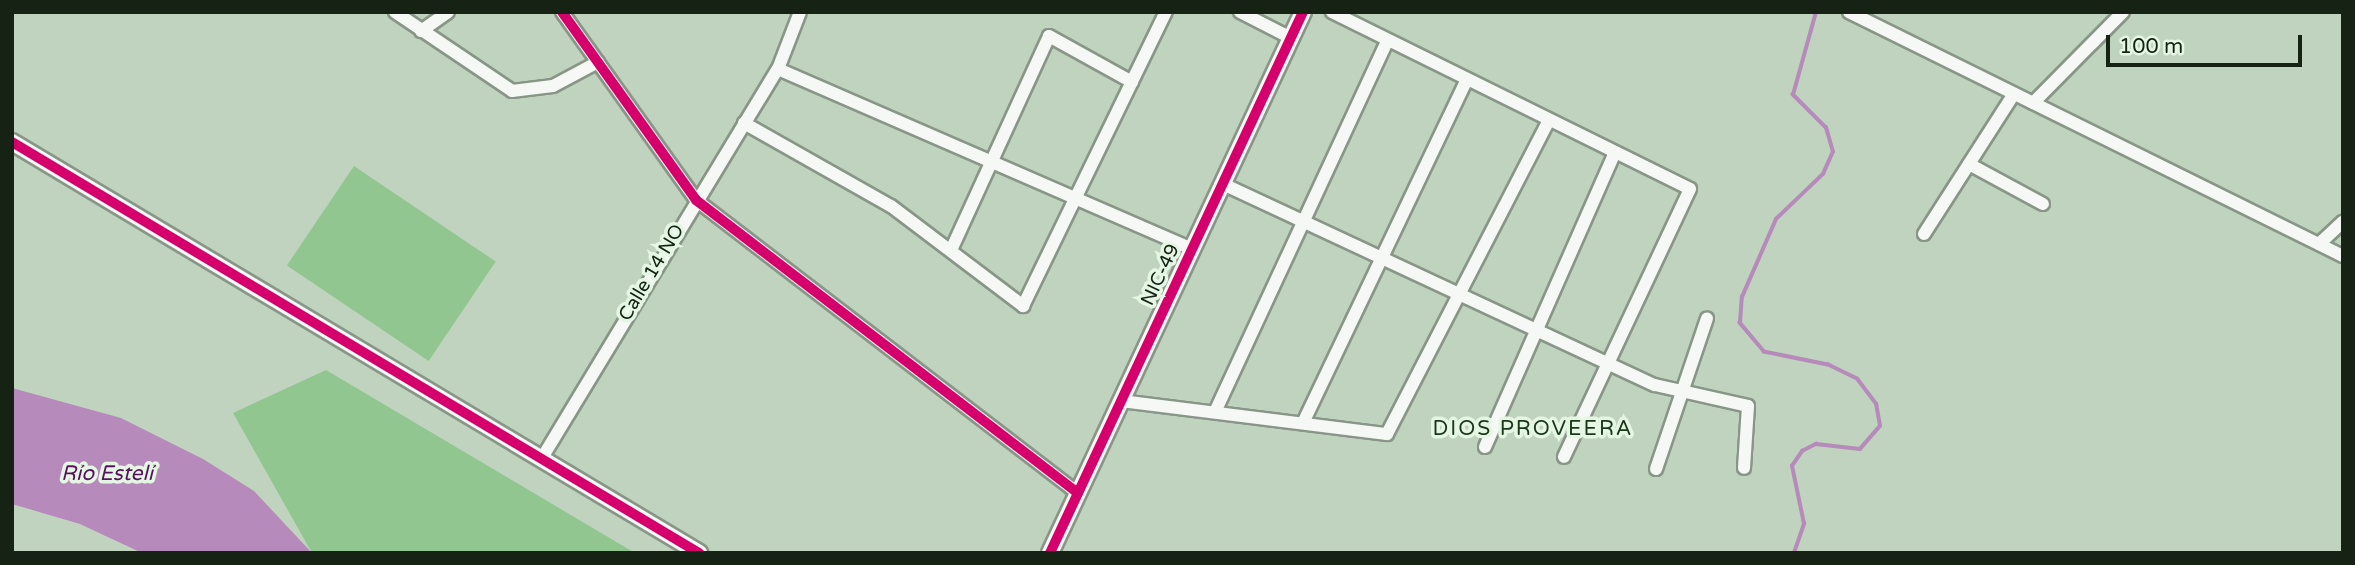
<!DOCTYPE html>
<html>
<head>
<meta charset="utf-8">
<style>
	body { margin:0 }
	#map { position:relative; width:2355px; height:565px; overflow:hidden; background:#c0d3be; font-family:"Varela Round",sans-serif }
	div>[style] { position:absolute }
	.green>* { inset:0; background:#92c690; transform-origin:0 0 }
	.water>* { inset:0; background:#b68aba }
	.stream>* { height:3.5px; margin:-1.75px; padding:0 1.75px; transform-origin:1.75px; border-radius:1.75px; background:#b68aba }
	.roads { filter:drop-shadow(2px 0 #889687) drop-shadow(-2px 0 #889687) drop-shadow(0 2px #889687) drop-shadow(0 -2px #889687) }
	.minor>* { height:12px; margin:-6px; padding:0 6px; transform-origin:6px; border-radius:6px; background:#f6f8f5 }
	.tertiary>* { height:16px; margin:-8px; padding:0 8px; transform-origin:8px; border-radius:8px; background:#f6f8f5 }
	.cycleway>* { height:10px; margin:-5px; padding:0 5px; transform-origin:5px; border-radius:5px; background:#d6006c }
	span { translate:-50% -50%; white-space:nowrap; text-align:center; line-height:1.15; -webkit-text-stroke:7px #e5f7e4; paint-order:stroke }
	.street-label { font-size:19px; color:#152214 }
	.neighbourhood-label { font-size:21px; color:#193719; letter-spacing:2px }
	.water-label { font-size:21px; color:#56125d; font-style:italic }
	.frame { position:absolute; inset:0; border:14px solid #152214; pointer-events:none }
	.scale { position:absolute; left:2106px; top:35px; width:196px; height:32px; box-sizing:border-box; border:4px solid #152214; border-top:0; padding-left:9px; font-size:21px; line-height:24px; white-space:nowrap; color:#152214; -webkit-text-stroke:5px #e5f7e4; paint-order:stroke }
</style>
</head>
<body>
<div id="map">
	<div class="green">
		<div style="left:354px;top:166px;width:171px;height:120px;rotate:34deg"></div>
		<div style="clip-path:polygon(326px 370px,635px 553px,312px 553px,233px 413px)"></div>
	</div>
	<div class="water">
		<div style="clip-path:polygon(12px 388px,121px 418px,203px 459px,254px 491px,312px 553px,142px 553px,80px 524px,12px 504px)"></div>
	</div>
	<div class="stream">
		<div style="left:1794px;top:553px;width:31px;rotate:-71deg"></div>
		<div style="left:1804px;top:524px;width:59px;rotate:-101.7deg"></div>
		<div style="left:1792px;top:466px;width:18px;rotate:-56deg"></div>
		<div style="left:1802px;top:451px;width:16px;rotate:-27deg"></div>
		<div style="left:1816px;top:444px;width:44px;rotate:6.5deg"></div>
		<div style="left:1860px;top:449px;width:30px;rotate:-49deg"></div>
		<div style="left:1880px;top:426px;width:22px;rotate:-100deg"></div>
		<div style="left:1876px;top:404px;width:31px;rotate:-127deg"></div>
		<div style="left:1857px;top:379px;width:32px;rotate:-154deg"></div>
		<div style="left:1828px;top:365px;width:65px;rotate:-168.5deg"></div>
		<div style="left:1764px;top:352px;width:38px;rotate:-130deg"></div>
		<div style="left:1740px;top:323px;width:26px;rotate:-86deg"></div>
		<div style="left:1742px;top:297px;width:85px;rotate:-66.4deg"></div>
		<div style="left:1776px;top:219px;width:65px;rotate:-43.8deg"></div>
		<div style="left:1823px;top:174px;width:24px;rotate:-66deg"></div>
		<div style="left:1833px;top:152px;width:25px;rotate:-106deg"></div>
		<div style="left:1826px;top:128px;width:47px;rotate:-135deg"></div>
		<div style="left:1793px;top:95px;width:86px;rotate:-74.5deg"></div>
	</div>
	<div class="roads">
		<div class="minor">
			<div style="left:395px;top:12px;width:141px;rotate:34deg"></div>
			<div style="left:512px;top:91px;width:41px;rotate:-7deg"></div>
			<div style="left:553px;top:86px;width:51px;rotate:-28.1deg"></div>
			<div style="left:562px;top:12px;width:231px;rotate:54.5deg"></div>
			<div style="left:696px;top:200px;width:481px;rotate:37.5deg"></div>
			<div style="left:1240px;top:12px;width:57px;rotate:27deg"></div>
			<div style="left:1332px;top:12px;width:399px;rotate:26.3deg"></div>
			<div style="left:1690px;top:189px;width:296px;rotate:115.2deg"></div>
			<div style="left:1849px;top:12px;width:551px;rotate:26.29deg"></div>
			<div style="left:421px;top:31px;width:33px;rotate:-35deg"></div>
			<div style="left:778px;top:69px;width:451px;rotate:23.5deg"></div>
			<div style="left:2033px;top:103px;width:128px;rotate:-45.3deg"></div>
			<div style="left:744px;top:123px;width:169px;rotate:29.5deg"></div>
			<div style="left:891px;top:206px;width:166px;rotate:37.1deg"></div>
			<div style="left:1023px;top:306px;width:327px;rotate:-64.1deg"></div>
			<div style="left:1969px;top:164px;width:84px;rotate:28.4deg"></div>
			<div style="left:1223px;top:184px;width:476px;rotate:25deg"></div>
			<div style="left:1655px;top:385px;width:95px;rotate:12.7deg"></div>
			<div style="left:1748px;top:406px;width:62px;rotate:93.7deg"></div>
			<div style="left:1924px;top:234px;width:166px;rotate:-57.3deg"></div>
			<div style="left:2319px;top:244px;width:33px;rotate:-43deg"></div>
			<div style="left:952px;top:248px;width:233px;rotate:-65.4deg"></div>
			<div style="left:1049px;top:36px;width:95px;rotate:29deg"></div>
			<div style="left:1121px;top:401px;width:268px;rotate:7.1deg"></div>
			<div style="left:1387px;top:434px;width:353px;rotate:-62.7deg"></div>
			<div style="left:1215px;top:412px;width:410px;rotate:-65.1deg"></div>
			<div style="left:1303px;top:423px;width:381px;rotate:-64.5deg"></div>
			<div style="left:1485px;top:447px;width:322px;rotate:-66.2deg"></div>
			<div style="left:542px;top:458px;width:455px;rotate:-58.8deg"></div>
			<div style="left:778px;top:69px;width:61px;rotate:-68.9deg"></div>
			<div style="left:1656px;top:469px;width:159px;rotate:-71.3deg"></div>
		</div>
		<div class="tertiary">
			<div style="left:12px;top:142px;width:801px;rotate:30.89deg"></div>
			<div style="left:1050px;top:553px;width:597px;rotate:-64.94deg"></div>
		</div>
	</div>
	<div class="cycleway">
		<div style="left:562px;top:12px;width:231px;rotate:54.5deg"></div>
		<div style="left:696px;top:200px;width:481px;rotate:37.5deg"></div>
		<div style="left:12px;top:142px;width:801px;rotate:30.89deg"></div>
		<div style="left:1050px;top:553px;width:597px;rotate:-64.94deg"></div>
	</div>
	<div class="street-label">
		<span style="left:652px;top:273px;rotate:-59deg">Calle 14 NO</span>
		<span style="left:1161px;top:275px;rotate:-65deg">NIC-49</span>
	</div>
	<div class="neighbourhood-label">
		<span style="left:1533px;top:429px">DIOS PROVEERA</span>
	</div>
	<div class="water-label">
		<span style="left:107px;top:474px">Río Estelí</span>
	</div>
	<div class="frame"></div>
	<div class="scale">100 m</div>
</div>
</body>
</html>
